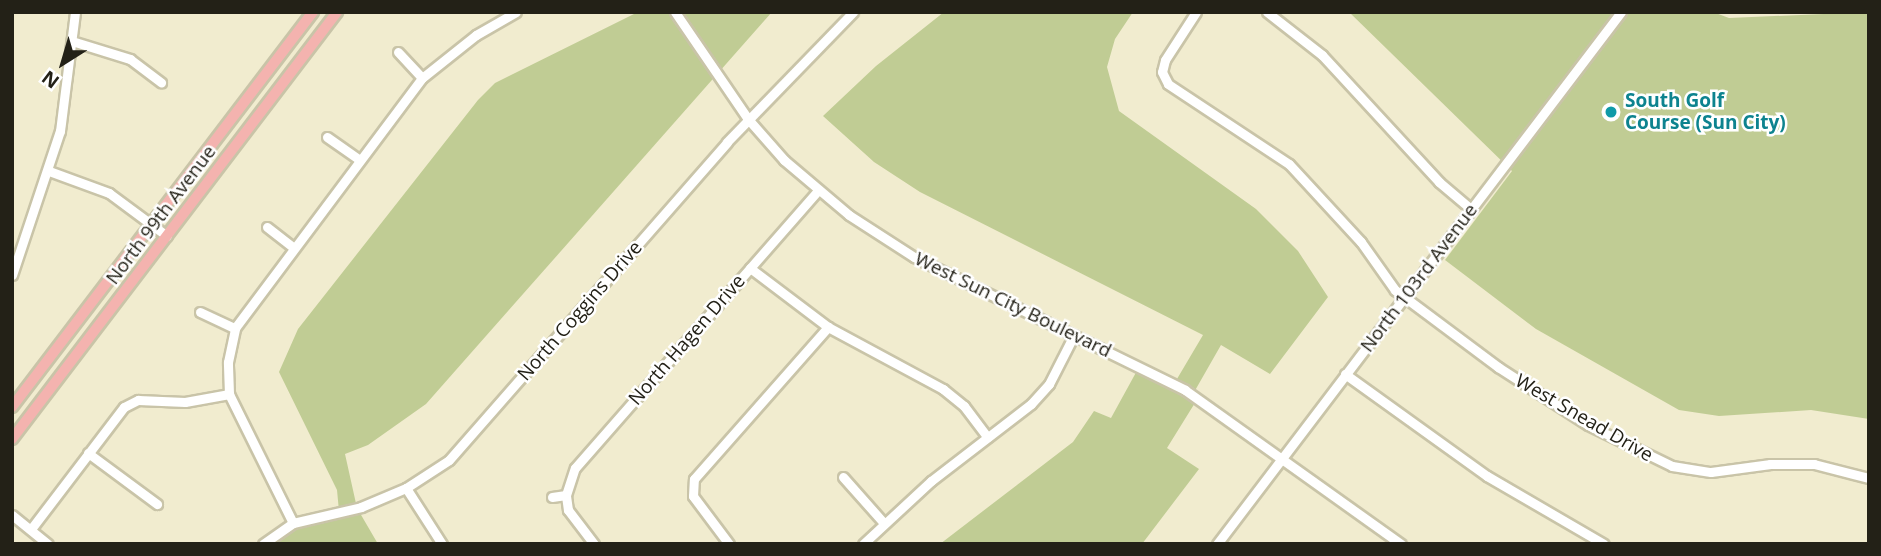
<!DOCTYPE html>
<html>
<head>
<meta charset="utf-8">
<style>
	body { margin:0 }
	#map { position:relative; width:1881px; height:556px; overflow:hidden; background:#f1eccf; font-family:"Open Sans",sans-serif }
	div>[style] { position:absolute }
	.green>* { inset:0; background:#c0cc94 }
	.roads { filter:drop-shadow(2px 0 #c9c4a8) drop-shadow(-2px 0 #c9c4a8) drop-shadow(0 2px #c9c4a8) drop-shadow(0 -2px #c9c4a8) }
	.minor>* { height:9px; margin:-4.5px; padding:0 4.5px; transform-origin:4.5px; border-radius:4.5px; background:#fff }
	.major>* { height:10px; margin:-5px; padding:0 5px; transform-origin:5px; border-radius:5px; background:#f4b3af }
	.dots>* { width:19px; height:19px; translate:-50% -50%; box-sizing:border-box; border:4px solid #fff; border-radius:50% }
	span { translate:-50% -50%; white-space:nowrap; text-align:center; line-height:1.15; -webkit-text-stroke:5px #fff; paint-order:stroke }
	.culture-label { font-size:19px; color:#0d838f; font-weight:700 }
	.left { translate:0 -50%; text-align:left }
	.street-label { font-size:19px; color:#232117 }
	.frame { position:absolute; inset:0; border:14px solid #232117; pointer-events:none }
	.north { position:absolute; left:28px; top:28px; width:70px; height:70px; -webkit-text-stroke:5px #fff; paint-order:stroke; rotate:217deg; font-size:19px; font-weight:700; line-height:28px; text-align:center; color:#232117 }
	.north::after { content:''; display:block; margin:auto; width:24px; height:32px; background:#232117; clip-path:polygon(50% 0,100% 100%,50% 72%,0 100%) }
</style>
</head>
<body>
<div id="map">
	<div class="green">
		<div style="clip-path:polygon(638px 12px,772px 12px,426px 404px,368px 445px,345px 454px,357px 508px,378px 544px,263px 544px,293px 523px,339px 511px,337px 490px,279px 372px,298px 329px,478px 100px,495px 83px)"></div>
		<div style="clip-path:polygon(944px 12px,1133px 12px,1115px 39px,1107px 67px,1119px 111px,1256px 209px,1298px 251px,1328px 297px,1270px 374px,1221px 345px,1193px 394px,1198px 398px,1167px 448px,1199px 469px,1142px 544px,940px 544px,1073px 442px,1094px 411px,1111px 418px,1139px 367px,1174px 384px,1203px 335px,920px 192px,874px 162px,823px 116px,876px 66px)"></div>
		<div style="clip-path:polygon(1349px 12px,1713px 12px,1729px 18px,1869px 12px,1869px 419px,1811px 410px,1719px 416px,1679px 410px,1536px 329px,1445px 260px,1512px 171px)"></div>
	</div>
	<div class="roads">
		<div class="minor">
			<div style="left:675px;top:12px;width:130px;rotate:55.7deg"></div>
			<div style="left:748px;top:119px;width:55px;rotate:48.7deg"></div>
			<div style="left:784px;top:160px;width:85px;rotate:40.2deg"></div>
			<div style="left:849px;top:215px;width:77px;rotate:32.9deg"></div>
			<div style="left:914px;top:257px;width:302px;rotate:26.1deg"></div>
			<div style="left:1185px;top:390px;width:265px;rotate:35.5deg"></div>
			<div style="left:1196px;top:12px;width:57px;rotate:122.9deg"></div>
			<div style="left:1165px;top:60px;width:12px;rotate:104deg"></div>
			<div style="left:1162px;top:72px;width:13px;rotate:63deg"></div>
			<div style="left:1168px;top:84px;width:145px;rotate:33.5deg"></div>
			<div style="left:1289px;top:164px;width:106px;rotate:47.3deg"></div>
			<div style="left:1361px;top:242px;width:59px;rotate:54.7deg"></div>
			<div style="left:1395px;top:290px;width:129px;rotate:36.8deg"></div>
			<div style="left:1498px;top:367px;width:107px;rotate:32.8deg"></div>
			<div style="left:1588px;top:425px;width:93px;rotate:26deg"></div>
			<div style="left:1672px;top:466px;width:39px;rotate:9deg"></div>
			<div style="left:1711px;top:472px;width:60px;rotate:-7.7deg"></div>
			<div style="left:1770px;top:464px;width:44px"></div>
			<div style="left:1814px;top:464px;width:57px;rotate:14.3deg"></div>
			<div style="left:1267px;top:12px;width:70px;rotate:38deg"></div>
			<div style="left:1322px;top:55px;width:173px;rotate:47.3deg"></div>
			<div style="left:1439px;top:182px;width:42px;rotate:40.2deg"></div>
			<div style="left:75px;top:42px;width:58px;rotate:17.2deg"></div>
			<div style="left:130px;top:59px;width:39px;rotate:37deg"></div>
			<div style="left:398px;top:52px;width:35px;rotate:47deg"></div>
			<div style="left:327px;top:137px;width:39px;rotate:35deg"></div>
			<div style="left:49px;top:171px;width:64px;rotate:20.1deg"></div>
			<div style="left:109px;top:193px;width:72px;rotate:36.6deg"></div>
			<div style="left:267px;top:227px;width:33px;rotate:38deg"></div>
			<div style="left:750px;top:268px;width:98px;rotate:37.1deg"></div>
			<div style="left:828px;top:327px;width:131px;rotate:28.3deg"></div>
			<div style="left:943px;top:389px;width:27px;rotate:39deg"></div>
			<div style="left:964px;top:406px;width:39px;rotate:53deg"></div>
			<div style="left:12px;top:275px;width:152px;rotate:-71.6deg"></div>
			<div style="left:60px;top:131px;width:120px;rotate:-82.8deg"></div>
			<div style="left:200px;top:312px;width:38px;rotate:25deg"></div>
			<div style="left:1345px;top:374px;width:175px;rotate:35.7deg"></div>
			<div style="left:1487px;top:476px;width:135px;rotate:30.2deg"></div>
			<div style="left:88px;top:453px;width:86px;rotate:36.5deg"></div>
			<div style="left:843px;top:477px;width:60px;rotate:48.4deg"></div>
			<div style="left:406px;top:488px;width:67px;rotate:57.3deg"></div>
			<div style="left:552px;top:497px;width:14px;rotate:-8deg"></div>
			<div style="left:12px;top:515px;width:46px;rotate:38.9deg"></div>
			<div style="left:293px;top:523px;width:144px;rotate:-116.4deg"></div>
			<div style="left:229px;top:394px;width:32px;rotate:-92deg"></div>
			<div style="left:228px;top:362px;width:35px;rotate:-78deg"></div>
			<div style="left:235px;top:328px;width:312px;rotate:-53.2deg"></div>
			<div style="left:422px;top:78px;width:69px;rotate:-38.5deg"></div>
			<div style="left:476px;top:35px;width:46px;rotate:-29.9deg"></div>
			<div style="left:31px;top:529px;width:153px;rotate:-52.7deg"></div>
			<div style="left:124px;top:407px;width:16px;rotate:-27deg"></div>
			<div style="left:138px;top:400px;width:47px;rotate:2.4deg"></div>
			<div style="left:185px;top:402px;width:45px;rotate:-10.3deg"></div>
			<div style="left:263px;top:544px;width:37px;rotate:-35deg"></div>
			<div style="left:293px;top:523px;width:70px;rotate:-13.2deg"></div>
			<div style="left:361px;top:507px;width:49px;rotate:-22.9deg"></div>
			<div style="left:406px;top:488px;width:51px;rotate:-33.1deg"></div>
			<div style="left:449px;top:460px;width:422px;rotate:-48.8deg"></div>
			<div style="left:727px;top:142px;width:181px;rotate:-45.9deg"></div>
			<div style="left:594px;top:544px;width:43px;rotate:-127.4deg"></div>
			<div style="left:568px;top:510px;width:15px;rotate:-98deg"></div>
			<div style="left:566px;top:495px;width:28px;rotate:-72deg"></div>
			<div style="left:575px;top:468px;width:369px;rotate:-48.8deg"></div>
			<div style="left:729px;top:544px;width:60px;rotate:-126.9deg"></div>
			<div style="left:693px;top:496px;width:17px;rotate:-87deg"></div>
			<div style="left:694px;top:479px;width:203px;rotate:-48.6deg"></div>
			<div style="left:863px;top:544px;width:93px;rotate:-42.8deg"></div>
			<div style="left:931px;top:481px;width:126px;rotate:-37.6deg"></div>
			<div style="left:1031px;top:404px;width:27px;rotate:-48deg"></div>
			<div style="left:1049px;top:384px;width:55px;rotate:-63deg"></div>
			<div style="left:1217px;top:544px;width:668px;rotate:-52.79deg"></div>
		</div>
		<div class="major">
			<div style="left:12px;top:407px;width:497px;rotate:-52.7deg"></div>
			<div style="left:12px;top:439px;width:537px;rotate:-52.72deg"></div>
		</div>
	</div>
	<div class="dots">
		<div style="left:1611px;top:112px;background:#0f9aa8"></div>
	</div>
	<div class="culture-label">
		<span class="left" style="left:1625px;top:112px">South Golf<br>Course (Sun City)</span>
	</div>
	<div class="street-label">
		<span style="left:161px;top:215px;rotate:-53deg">North 99th Avenue</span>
		<span style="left:1419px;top:278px;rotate:-53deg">North 103rd Avenue</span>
		<span style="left:1013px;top:305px;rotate:26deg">West Sun City Boulevard</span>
		<span style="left:580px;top:311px;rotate:-49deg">North Coggins Drive</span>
		<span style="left:687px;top:340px;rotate:-49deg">North Hagen Drive</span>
		<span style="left:1584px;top:418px;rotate:30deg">West Snead Drive</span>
	</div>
	<div class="frame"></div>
	<div class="north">N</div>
</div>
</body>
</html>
